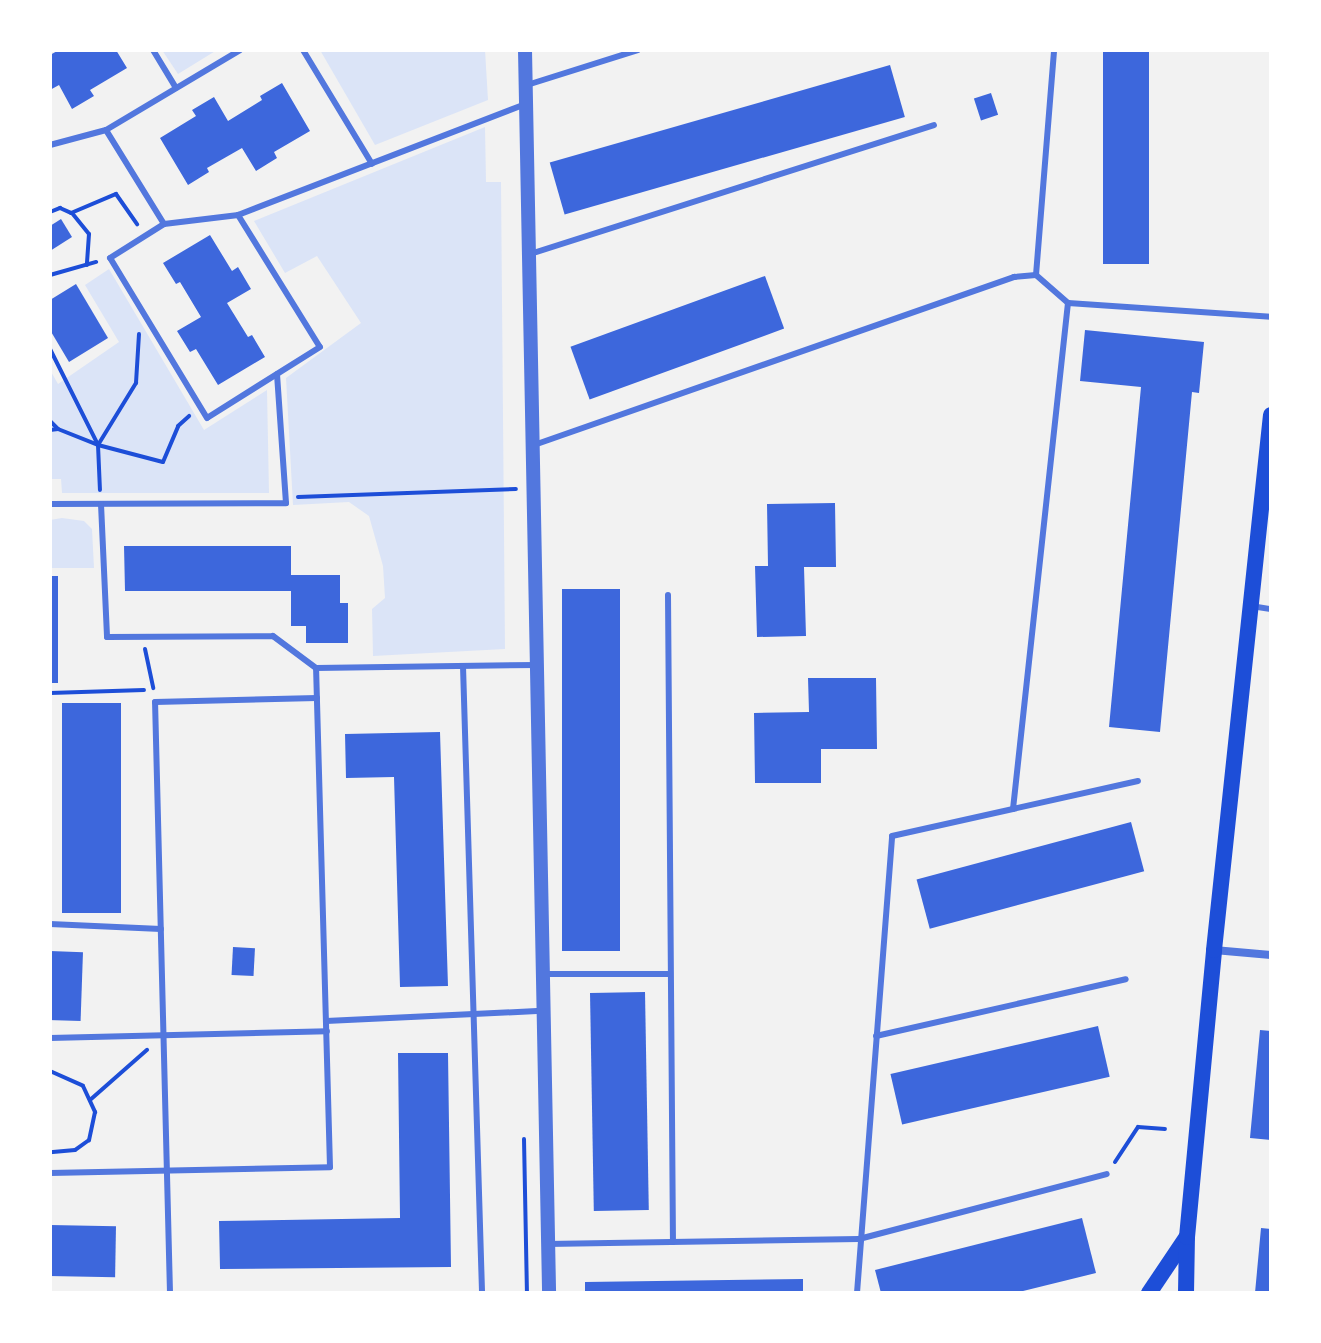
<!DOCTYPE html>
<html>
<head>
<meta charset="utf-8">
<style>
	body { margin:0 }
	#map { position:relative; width:1321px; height:1343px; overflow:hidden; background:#f2f2f2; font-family:"Work Sans",sans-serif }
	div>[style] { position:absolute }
	.green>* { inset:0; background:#dbe4f7 }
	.building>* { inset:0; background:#3d67dc; transform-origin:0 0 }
	.path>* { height:4px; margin:-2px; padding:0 2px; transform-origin:2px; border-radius:2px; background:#1d4ed8 }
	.service>* { height:6px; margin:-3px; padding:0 3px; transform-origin:3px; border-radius:3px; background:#5277de }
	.minor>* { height:8px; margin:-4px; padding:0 4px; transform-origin:4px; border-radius:4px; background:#5277de }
	.tertiary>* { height:14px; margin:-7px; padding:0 7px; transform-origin:7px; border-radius:7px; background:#5277de }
	.secondary>* { height:16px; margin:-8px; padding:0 8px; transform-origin:8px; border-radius:8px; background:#1d4ed8 }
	span { translate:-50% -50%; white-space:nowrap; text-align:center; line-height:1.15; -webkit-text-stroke:8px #fff; paint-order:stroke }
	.frame { position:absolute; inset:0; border:52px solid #fff; pointer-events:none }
</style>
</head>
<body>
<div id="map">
	<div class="green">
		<div style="clip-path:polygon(162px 50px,217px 50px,178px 74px)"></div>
		<div style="clip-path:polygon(320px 50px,485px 50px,488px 100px,375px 145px)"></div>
		<div style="clip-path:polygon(485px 127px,486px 182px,501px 182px,505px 649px,373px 656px,372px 609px,385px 598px,383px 566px,369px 516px,349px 502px,293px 505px,286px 378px,361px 323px,317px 256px,285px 273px,254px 221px)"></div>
		<div style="clip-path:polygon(109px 269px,204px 430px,267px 390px,269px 493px,62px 493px,61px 479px,50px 479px,50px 370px,58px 384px,119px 342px,85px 285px)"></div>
		<div style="clip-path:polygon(62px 518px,84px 521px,92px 529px,94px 568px,50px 568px,50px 520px)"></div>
	</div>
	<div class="building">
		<div style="clip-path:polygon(59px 50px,116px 50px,127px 68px,90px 90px,94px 96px,72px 109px,59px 85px,50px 90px,50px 55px)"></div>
		<div style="left:1103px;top:50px;width:46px;height:214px"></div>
		<div style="left:890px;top:65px;width:54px;height:354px;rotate:74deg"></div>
		<div style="clip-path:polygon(282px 83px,310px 131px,274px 152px,277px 158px,256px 171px,242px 148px,207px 168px,209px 172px,188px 185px,160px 138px,196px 116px,192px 110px,214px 97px,228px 121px,262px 100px,260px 96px)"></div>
		<div style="left:991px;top:93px;width:23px;height:18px;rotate:72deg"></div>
		<div style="clip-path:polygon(61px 219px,72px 237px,50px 251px,50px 226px)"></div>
		<div style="clip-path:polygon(210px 235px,232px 271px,238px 267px,251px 289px,227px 303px,248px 337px,252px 335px,265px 357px,218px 385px,196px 349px,190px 352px,177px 331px,201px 317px,180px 282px,176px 284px,163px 263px)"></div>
		<div style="left:765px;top:276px;width:56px;height:207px;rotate:70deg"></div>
		<div style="clip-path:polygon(76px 284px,108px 338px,69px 362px,50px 330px,50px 300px)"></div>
		<div style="clip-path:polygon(1085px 330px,1204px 342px,1199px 393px,1192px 392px,1160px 732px,1109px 727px,1141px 387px,1080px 381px)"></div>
		<div style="clip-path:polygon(835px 503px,836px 567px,804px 567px,806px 636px,757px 637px,755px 566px,768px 566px,767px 504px)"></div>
		<div style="clip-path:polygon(124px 546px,291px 546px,291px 575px,340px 575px,340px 603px,348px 603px,348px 643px,306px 643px,306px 626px,291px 626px,291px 591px,125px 591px)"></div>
		<div style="left:50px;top:576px;width:8px;height:107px"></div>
		<div style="left:562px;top:589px;width:58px;height:362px"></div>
		<div style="clip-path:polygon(808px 678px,876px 678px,877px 749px,821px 749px,821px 783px,755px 783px,754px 713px,809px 712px)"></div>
		<div style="left:62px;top:703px;width:59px;height:210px"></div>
		<div style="clip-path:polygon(440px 732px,448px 986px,400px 987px,394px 777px,346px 778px,345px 734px)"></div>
		<div style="left:1131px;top:822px;width:51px;height:222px;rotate:75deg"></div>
		<div style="left:233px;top:947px;width:22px;height:28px;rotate:3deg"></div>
		<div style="left:50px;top:951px;width:33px;height:69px;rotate:2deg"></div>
		<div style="left:645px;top:992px;width:218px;height:55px;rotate:89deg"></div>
		<div style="left:1098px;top:1026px;width:52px;height:213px;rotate:77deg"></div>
		<div style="clip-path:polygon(1260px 1030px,1271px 1031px,1271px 1140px,1250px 1138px)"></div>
		<div style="clip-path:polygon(398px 1053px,448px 1053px,451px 1267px,220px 1269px,219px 1221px,400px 1218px)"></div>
		<div style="clip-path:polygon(1082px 1218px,1096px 1273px,1015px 1293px,881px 1293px,875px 1270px)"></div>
		<div style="left:50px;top:1225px;width:66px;height:51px;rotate:1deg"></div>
		<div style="clip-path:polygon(1261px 1228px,1271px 1229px,1271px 1293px,1255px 1293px)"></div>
		<div style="clip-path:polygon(803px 1279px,803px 1293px,585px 1293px,585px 1282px)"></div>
	</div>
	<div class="path">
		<div style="left:50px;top:212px;width:11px;rotate:-22deg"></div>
		<div style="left:60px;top:208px;width:12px;rotate:24deg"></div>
		<div style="left:71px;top:213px;width:49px;rotate:-22.9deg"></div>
		<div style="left:116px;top:194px;width:37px;rotate:55deg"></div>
		<div style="left:72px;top:213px;width:27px;rotate:51deg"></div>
		<div style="left:89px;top:234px;width:31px;rotate:94deg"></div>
		<div style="left:50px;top:275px;width:48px;rotate:-15.8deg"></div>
		<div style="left:50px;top:349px;width:107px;rotate:63.4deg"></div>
		<div style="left:98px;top:445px;width:45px;rotate:87.5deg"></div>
		<div style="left:50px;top:421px;width:11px;rotate:45deg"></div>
		<div style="left:58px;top:429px;width:43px;rotate:21.8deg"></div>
		<div style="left:98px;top:445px;width:67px;rotate:14.7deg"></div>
		<div style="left:163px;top:462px;width:39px;rotate:-67deg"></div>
		<div style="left:178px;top:426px;width:15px;rotate:-42deg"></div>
		<div style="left:50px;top:430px;width:8px;rotate:-7deg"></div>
		<div style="left:98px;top:445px;width:73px;rotate:-58.5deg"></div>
		<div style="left:136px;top:383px;width:49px;rotate:-86.5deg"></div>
		<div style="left:298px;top:497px;width:218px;rotate:-2.1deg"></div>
		<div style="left:145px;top:649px;width:40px;rotate:78deg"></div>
		<div style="left:50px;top:693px;width:94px;rotate:-1.8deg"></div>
		<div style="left:50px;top:1071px;width:36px;rotate:24deg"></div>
		<div style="left:83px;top:1086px;width:29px;rotate:65deg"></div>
		<div style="left:95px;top:1112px;width:29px;rotate:102deg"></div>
		<div style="left:89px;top:1140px;width:17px;rotate:144deg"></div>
		<div style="left:75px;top:1150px;width:25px;rotate:175deg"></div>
		<div style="left:90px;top:1100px;width:76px;rotate:-41.3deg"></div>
		<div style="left:524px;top:1139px;width:154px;rotate:88.9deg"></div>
		<div style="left:1115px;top:1162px;width:42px;rotate:-56.7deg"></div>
		<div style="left:1138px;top:1127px;width:27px;rotate:4deg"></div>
	</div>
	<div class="service">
		<div style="left:153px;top:50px;width:44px;rotate:58.8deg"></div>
		<div style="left:303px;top:50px;width:133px;rotate:58.8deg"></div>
		<div style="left:527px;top:85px;width:116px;rotate:-17.5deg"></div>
		<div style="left:50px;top:145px;width:58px;rotate:-15deg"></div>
		<div style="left:238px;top:215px;width:155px;rotate:58.2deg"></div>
		<div style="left:320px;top:347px;width:133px;rotate:147.9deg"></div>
		<div style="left:207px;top:418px;width:187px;rotate:-121.2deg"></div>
		<div style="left:110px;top:258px;width:64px;rotate:-32.2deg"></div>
		<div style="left:164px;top:224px;width:75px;rotate:-6.9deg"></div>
		<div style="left:238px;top:215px;width:309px;rotate:-21.1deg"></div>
		<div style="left:164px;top:224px;width:110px;rotate:-121.7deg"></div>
		<div style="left:106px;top:130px;width:156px;rotate:-30.8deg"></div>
		<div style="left:530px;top:254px;width:424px;rotate:-17.7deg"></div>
		<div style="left:1036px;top:275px;width:226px;rotate:-85.4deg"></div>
		<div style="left:534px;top:445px;width:509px;rotate:-19.29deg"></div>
		<div style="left:1014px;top:277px;width:22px;rotate:-5deg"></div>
		<div style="left:1036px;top:275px;width:43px;rotate:41.2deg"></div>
		<div style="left:1068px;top:303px;width:203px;rotate:3.9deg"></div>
		<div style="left:50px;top:504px;width:236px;rotate:-0.2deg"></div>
		<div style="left:286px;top:503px;width:129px;rotate:-94deg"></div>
		<div style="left:101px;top:504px;width:133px;rotate:87.4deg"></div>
		<div style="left:107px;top:637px;width:166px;rotate:-0.3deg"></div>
		<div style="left:273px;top:636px;width:54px;rotate:36.7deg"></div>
		<div style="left:316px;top:668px;width:221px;rotate:-0.8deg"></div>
		<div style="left:668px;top:595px;width:647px;rotate:89.56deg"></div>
		<div style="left:1251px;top:606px;width:20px;rotate:9deg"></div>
		<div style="left:463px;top:666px;width:627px;rotate:88.26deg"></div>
		<div style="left:1013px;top:809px;width:509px;rotate:-83.8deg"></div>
		<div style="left:50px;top:924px;width:111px;rotate:2.6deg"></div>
		<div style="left:544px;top:974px;width:126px"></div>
		<div style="left:326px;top:1021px;width:216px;rotate:-2.7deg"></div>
		<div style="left:876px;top:1036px;width:256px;rotate:-12.8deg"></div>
		<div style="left:50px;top:1038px;width:277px;rotate:-1.4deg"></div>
		<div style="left:50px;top:1173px;width:280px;rotate:-1.2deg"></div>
		<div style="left:330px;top:1167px;width:499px;rotate:-91.6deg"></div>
		<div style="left:547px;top:1244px;width:312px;rotate:-0.9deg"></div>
		<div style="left:859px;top:1239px;width:256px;rotate:-14.7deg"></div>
		<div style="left:170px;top:1293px;width:591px;rotate:-91.45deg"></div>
		<div style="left:155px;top:702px;width:162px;rotate:-1.4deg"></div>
		<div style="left:857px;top:1293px;width:458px;rotate:-85.6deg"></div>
		<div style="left:892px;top:836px;width:252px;rotate:-12.6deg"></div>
	</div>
	<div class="minor">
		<div style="left:1214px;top:950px;width:57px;rotate:5deg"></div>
	</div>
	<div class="tertiary">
		<div style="left:525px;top:50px;width:1243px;rotate:88.89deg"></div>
	</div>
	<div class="secondary">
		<div style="left:1149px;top:1293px;width:66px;rotate:-56.1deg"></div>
		<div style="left:1186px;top:1293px;width:56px;rotate:-89deg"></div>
		<div style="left:1187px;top:1237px;width:288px;rotate:-84.6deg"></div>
		<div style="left:1214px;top:950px;width:538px;rotate:-83.92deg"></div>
	</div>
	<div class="frame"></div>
</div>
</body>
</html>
